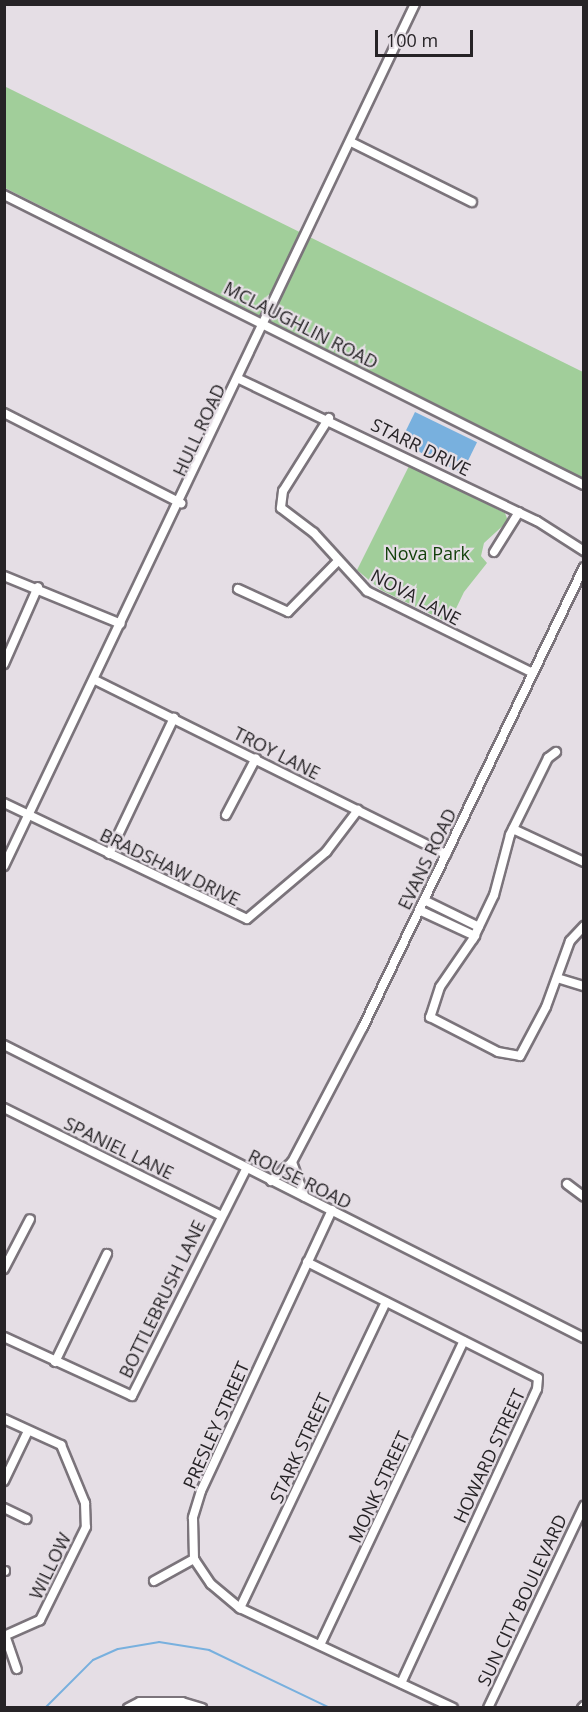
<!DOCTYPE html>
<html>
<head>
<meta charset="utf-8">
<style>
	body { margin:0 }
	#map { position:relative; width:588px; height:1712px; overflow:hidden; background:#e5dee5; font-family:"Open Sans",sans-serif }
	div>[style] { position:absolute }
	.green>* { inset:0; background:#a1ce9a }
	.water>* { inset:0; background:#78b0de; transform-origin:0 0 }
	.stream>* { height:2px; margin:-1px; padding:0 1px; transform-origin:1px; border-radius:1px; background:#78b0de }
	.roads { filter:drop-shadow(2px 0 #7b747b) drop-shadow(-2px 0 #7b747b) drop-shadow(0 2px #7b747b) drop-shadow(0 -2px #7b747b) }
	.minor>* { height:8px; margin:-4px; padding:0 4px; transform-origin:4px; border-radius:4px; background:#fff }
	span { translate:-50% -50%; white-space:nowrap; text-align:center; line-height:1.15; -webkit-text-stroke:4.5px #e5dee5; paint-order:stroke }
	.street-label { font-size:18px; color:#262326 }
	.park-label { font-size:18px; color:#13410b }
	.frame { position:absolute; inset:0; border:6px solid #262326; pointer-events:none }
	.scale { position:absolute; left:375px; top:30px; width:98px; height:27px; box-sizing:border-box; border:3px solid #262326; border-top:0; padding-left:8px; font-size:18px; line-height:21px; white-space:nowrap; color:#262326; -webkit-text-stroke:4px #e5dee5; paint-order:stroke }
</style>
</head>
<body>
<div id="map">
	<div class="green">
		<div style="clip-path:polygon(4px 86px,583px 372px,583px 478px,5px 188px)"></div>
		<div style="clip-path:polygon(409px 466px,505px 513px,508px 521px,484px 543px,481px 556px,487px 563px,464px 592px,449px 623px,381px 590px,357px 570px)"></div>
	</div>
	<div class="water">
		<div style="left:415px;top:412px;width:69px;height:34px;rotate:26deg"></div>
	</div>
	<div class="stream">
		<div style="left:45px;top:1708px;width:68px;rotate:-45deg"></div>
		<div style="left:93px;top:1660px;width:27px;rotate:-24deg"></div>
		<div style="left:118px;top:1649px;width:42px;rotate:-9.7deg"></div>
		<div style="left:159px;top:1642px;width:51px;rotate:9.1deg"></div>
		<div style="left:209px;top:1650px;width:134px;rotate:25.6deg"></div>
	</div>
	<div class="roads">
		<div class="minor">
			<div style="left:351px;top:142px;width:135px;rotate:26.4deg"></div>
			<div style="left:4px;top:195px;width:648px;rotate:26.57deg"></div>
			<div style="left:239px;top:379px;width:330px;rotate:25.5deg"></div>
			<div style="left:537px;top:521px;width:56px;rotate:32.6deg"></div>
			<div style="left:4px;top:413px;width:199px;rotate:27deg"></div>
			<div style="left:329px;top:418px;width:86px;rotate:122.2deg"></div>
			<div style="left:283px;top:491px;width:17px;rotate:97deg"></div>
			<div style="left:281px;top:508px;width:41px;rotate:37.1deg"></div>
			<div style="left:314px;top:533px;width:79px;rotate:47.6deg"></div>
			<div style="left:367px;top:591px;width:185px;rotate:26.3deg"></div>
			<div style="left:494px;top:552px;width:47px;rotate:-58deg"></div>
			<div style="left:4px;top:576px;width:126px;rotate:22.3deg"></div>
			<div style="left:238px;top:589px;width:55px;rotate:24.7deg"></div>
			<div style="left:288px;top:612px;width:70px;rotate:-45.6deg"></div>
			<div style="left:4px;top:664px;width:84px;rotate:-66.2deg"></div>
			<div style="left:95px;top:680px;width:392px;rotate:26.4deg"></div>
			<div style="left:556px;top:752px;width:10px;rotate:143deg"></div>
			<div style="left:548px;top:758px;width:86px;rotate:116.3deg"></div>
			<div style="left:510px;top:835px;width:62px;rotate:104.9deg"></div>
			<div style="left:494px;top:895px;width:49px;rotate:115.5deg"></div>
			<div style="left:473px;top:939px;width:58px;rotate:124.5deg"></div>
			<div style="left:440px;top:987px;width:32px;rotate:108deg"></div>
			<div style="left:430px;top:1017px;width:76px;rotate:27.2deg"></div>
			<div style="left:498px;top:1052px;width:22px;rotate:10deg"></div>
			<div style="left:520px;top:1056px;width:55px;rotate:-62deg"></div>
			<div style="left:546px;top:1007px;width:70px;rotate:-70deg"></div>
			<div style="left:570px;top:941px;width:21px;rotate:-47deg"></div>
			<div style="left:4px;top:803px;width:269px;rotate:25.5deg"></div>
			<div style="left:247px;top:919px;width:104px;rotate:-40.3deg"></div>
			<div style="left:326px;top:852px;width:53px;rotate:-52.7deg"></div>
			<div style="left:226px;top:815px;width:64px;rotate:-62.2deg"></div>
			<div style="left:513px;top:829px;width:78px;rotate:24.9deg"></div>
			<div style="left:109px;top:854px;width:151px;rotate:-64.5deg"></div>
			<div style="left:4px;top:866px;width:955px;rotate:-64.51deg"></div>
			<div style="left:424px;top:900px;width:61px;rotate:26.1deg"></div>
			<div style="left:419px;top:910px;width:62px;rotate:24.9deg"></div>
			<div style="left:557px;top:978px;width:28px;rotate:17deg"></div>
			<div style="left:4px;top:1045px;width:650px;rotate:26.8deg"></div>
			<div style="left:4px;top:1108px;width:241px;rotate:26.4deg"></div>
			<div style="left:292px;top:1162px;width:37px;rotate:70deg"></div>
			<div style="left:271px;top:1181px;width:28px;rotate:-42deg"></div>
			<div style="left:292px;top:1162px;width:153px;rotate:-62.3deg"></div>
			<div style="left:363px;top:1027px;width:510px;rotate:-64.34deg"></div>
			<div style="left:567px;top:1184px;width:21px;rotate:37deg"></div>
			<div style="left:332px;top:1210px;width:310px;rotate:115deg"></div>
			<div style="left:201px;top:1491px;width:28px;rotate:107deg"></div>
			<div style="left:193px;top:1518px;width:41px;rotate:88.6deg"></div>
			<div style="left:194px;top:1559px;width:30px;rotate:56deg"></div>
			<div style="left:211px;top:1584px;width:38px;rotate:40deg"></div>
			<div style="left:240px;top:1608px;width:235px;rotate:25.1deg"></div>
			<div style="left:307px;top:1262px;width:258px;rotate:26.7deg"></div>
			<div style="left:538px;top:1378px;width:11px;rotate:95deg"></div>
			<div style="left:537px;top:1389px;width:324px;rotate:114.8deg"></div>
			<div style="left:4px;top:1269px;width:56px;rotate:-62.5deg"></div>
			<div style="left:4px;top:1337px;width:141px;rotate:24.7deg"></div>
			<div style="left:132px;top:1396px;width:254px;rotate:-63.3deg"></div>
			<div style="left:55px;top:1362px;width:120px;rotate:-64.3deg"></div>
			<div style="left:4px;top:1419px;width:63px;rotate:24.5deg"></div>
			<div style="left:61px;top:1445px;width:63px;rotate:67.5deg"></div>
			<div style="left:85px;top:1503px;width:24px;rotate:88deg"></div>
			<div style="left:86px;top:1527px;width:104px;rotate:116.3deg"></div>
			<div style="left:40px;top:1620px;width:39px;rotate:156deg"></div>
			<div style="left:4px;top:1481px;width:55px;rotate:-64.4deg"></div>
			<div style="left:4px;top:1508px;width:25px;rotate:26deg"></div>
			<div style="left:4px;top:1571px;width:1px"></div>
			<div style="left:154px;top:1581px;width:46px;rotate:-28.8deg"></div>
			<div style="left:240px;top:1608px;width:339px;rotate:-64.5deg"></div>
			<div style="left:5px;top:1635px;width:36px;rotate:71deg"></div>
			<div style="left:320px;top:1645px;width:336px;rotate:-64.7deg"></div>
			<div style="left:128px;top:1708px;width:13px;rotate:-27deg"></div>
			<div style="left:140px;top:1702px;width:42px"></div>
			<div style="left:182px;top:1702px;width:21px;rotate:17deg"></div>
			<div style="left:488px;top:1708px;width:224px;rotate:-64.6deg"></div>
			<div style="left:582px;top:1708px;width:3px;rotate:-45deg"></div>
		</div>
	</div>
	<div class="street-label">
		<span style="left:301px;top:325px;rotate:27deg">MCLAUGHLIN ROAD</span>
		<span style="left:199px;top:430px;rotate:-65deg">HULL ROAD</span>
		<span style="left:421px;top:447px;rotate:26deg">STARR DRIVE</span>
		<span style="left:416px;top:597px;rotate:28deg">NOVA LANE</span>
		<span style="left:277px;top:753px;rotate:27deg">TROY LANE</span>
		<span style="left:427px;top:859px;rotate:-64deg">EVANS ROAD</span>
		<span style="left:170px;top:867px;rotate:26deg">BRADSHAW DRIVE</span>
		<span style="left:119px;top:1148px;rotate:26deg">SPANIEL LANE</span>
		<span style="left:300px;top:1179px;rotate:26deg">ROUSE ROAD</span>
		<span style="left:162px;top:1299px;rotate:-64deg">BOTTLEBRUSH LANE</span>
		<span style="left:216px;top:1425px;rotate:-66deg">PRESLEY STREET</span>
		<span style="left:300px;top:1448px;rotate:-65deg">STARK STREET</span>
		<span style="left:489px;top:1456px;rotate:-65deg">HOWARD STREET</span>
		<span style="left:379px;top:1487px;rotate:-65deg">MONK STREET</span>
		<span style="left:50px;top:1566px;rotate:-64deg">WILLOW</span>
		<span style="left:522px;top:1600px;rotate:-65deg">SUN CITY BOULEVARD</span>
	</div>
	<div class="park-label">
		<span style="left:427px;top:553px">Nova Park</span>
	</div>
	<div class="frame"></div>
	<div class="scale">100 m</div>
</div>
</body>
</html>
